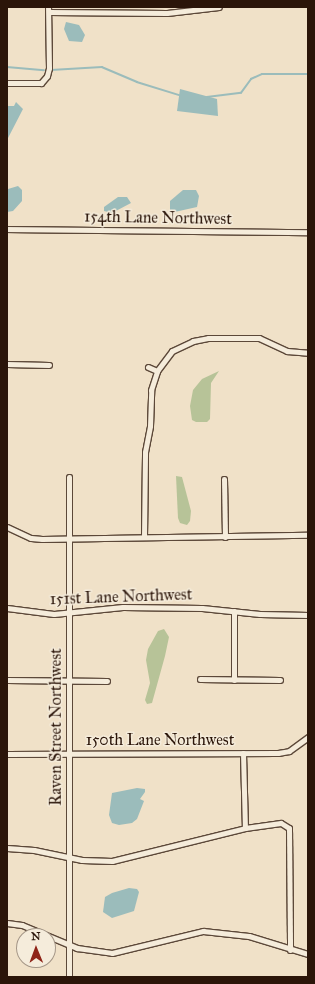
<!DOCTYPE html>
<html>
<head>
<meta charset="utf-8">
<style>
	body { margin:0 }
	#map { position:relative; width:315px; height:984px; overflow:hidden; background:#f0e1c8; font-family:"IM FELL Great Primer",serif }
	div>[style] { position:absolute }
	.green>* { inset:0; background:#b7c398 }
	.water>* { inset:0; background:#9bbcbb }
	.stream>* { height:1.5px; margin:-0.75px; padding:0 0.75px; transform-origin:0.75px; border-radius:0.75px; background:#9bbcbb }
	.roads { filter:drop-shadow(1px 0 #5c4839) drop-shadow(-1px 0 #5c4839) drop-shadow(0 1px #5c4839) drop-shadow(0 -1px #5c4839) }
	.street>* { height:5px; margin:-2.5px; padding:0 2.5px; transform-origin:2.5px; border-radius:2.5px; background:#f5ecdb }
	span { translate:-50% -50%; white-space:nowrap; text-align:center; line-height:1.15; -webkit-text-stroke:3px #f5ecdb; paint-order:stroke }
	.street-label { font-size:16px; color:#2b1509 }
	.frame { position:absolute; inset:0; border:8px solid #2b1509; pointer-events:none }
	.north { position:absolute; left:16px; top:928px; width:40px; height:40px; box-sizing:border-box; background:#f5ecdb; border:1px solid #a49687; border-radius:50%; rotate:359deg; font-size:11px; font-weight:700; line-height:16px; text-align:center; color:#2b1509 }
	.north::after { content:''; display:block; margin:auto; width:14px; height:18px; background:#8f2418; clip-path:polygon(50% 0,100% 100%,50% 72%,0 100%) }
</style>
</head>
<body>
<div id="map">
	<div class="green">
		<div style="clip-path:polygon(219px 371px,211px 383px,210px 419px,207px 422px,196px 422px,192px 420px,190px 406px,193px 390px,202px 379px)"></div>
		<div style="clip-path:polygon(176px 476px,182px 477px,191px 511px,190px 521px,187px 525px,180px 523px,178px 518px)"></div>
		<div style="clip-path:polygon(164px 629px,169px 637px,165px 656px,152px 703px,147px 704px,145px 700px,150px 683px,146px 660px,148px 649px,158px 631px)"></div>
	</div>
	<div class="water">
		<div style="clip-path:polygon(66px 22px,79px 25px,85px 35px,82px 42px,69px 41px,64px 29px)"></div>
		<div style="clip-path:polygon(180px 89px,217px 99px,218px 116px,177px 111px)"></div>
		<div style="clip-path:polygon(16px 102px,23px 109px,7px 140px,7px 106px,14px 106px)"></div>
		<div style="clip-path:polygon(7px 186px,8px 189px,18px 186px,22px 190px,22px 201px,13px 211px,7px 212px)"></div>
		<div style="clip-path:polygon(183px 190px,196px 190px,199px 196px,197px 207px,170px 213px,170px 201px)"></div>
		<div style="clip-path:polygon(118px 197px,127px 197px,131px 203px,112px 213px,104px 211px,104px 207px)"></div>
		<div style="clip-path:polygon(137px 788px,145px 789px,145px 792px,140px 799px,144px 801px,137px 819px,132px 823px,119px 825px,112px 823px,109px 815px,112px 793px)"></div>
		<div style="clip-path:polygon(129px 888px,137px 889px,139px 892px,134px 911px,112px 918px,103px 912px,105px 897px,112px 893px)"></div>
	</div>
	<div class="stream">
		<div style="left:7px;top:67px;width:37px;rotate:5deg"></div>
		<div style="left:51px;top:70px;width:51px;rotate:-3.4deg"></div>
		<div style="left:102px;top:67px;width:38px;rotate:23deg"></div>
		<div style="left:137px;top:82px;width:44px;rotate:17.2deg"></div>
		<div style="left:207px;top:97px;width:34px;rotate:-7deg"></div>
		<div style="left:241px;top:93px;width:17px;rotate:-54deg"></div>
		<div style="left:251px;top:79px;width:12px;rotate:-24deg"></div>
		<div style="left:262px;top:74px;width:46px"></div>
	</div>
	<div class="roads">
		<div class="street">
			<div style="left:49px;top:12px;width:118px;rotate:0.5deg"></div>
			<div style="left:167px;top:13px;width:52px;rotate:-6.6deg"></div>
			<div style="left:7px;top:83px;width:34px"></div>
			<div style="left:41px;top:83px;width:9px;rotate:-49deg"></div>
			<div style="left:47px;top:76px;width:8px;rotate:-76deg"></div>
			<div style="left:49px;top:68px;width:61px;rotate:-90.9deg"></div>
			<div style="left:7px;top:229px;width:301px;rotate:0.6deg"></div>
			<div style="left:7px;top:364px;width:42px;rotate:1.4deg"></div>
			<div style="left:148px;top:367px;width:10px;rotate:24deg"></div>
			<div style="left:224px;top:479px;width:58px;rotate:89deg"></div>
			<div style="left:7px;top:527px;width:26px;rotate:25deg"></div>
			<div style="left:31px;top:538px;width:11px;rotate:5deg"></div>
			<div style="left:42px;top:539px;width:266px;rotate:-0.9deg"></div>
			<div style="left:144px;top:537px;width:85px;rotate:-89.3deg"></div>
			<div style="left:145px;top:452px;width:26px;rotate:-79deg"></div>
			<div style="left:150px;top:426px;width:36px;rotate:-88deg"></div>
			<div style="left:151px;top:390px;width:20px;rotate:-72deg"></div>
			<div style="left:157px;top:371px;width:25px;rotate:-53deg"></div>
			<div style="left:172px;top:351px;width:23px;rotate:-25deg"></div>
			<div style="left:193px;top:341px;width:15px;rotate:-11deg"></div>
			<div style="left:208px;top:338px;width:51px"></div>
			<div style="left:259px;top:338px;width:31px;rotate:25deg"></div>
			<div style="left:287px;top:351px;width:21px;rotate:5deg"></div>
			<div style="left:7px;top:608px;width:47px;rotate:7.3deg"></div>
			<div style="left:54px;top:614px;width:69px;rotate:-5.8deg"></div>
			<div style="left:123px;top:607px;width:79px;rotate:0.7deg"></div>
			<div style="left:202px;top:608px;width:58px;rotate:5.9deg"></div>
			<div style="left:260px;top:614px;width:48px;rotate:1.2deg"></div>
			<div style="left:200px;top:679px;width:80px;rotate:0.7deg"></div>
			<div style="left:7px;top:680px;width:100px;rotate:0.6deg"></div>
			<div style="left:234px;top:680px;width:69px;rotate:-90deg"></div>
			<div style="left:243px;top:753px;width:75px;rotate:88.5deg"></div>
			<div style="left:7px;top:754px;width:271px;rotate:-0.2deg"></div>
			<div style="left:278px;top:753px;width:11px;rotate:-10deg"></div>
			<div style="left:289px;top:751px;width:24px;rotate:-36deg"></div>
			<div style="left:7px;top:848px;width:27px;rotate:4deg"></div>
			<div style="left:34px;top:850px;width:49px;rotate:11.8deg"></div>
			<div style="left:82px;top:860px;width:30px;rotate:2deg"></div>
			<div style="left:112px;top:861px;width:137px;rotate:-13.9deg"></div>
			<div style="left:245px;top:828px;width:36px;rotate:-8deg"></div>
			<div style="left:281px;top:823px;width:9px;rotate:32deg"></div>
			<div style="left:289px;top:828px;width:122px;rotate:89.5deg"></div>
			<div style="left:7px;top:923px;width:15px;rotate:8deg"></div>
			<div style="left:22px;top:925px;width:60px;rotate:22.7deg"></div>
			<div style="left:77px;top:948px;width:35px;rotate:8deg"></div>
			<div style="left:112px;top:953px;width:94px;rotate:-13.6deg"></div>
			<div style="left:203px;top:931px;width:46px;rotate:6.2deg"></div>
			<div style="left:249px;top:936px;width:62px;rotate:17deg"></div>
			<div style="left:69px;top:977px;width:500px;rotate:-90deg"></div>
		</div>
	</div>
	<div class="street-label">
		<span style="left:158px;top:218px;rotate:1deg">154th Lane Northwest</span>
		<span style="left:121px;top:597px;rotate:-2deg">151st Lane Northwest</span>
		<span style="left:56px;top:727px;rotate:-90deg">Raven Street Northwest</span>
		<span style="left:160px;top:740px">150th Lane Northwest</span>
	</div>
	<div class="frame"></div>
	<div class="north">N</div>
</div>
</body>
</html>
